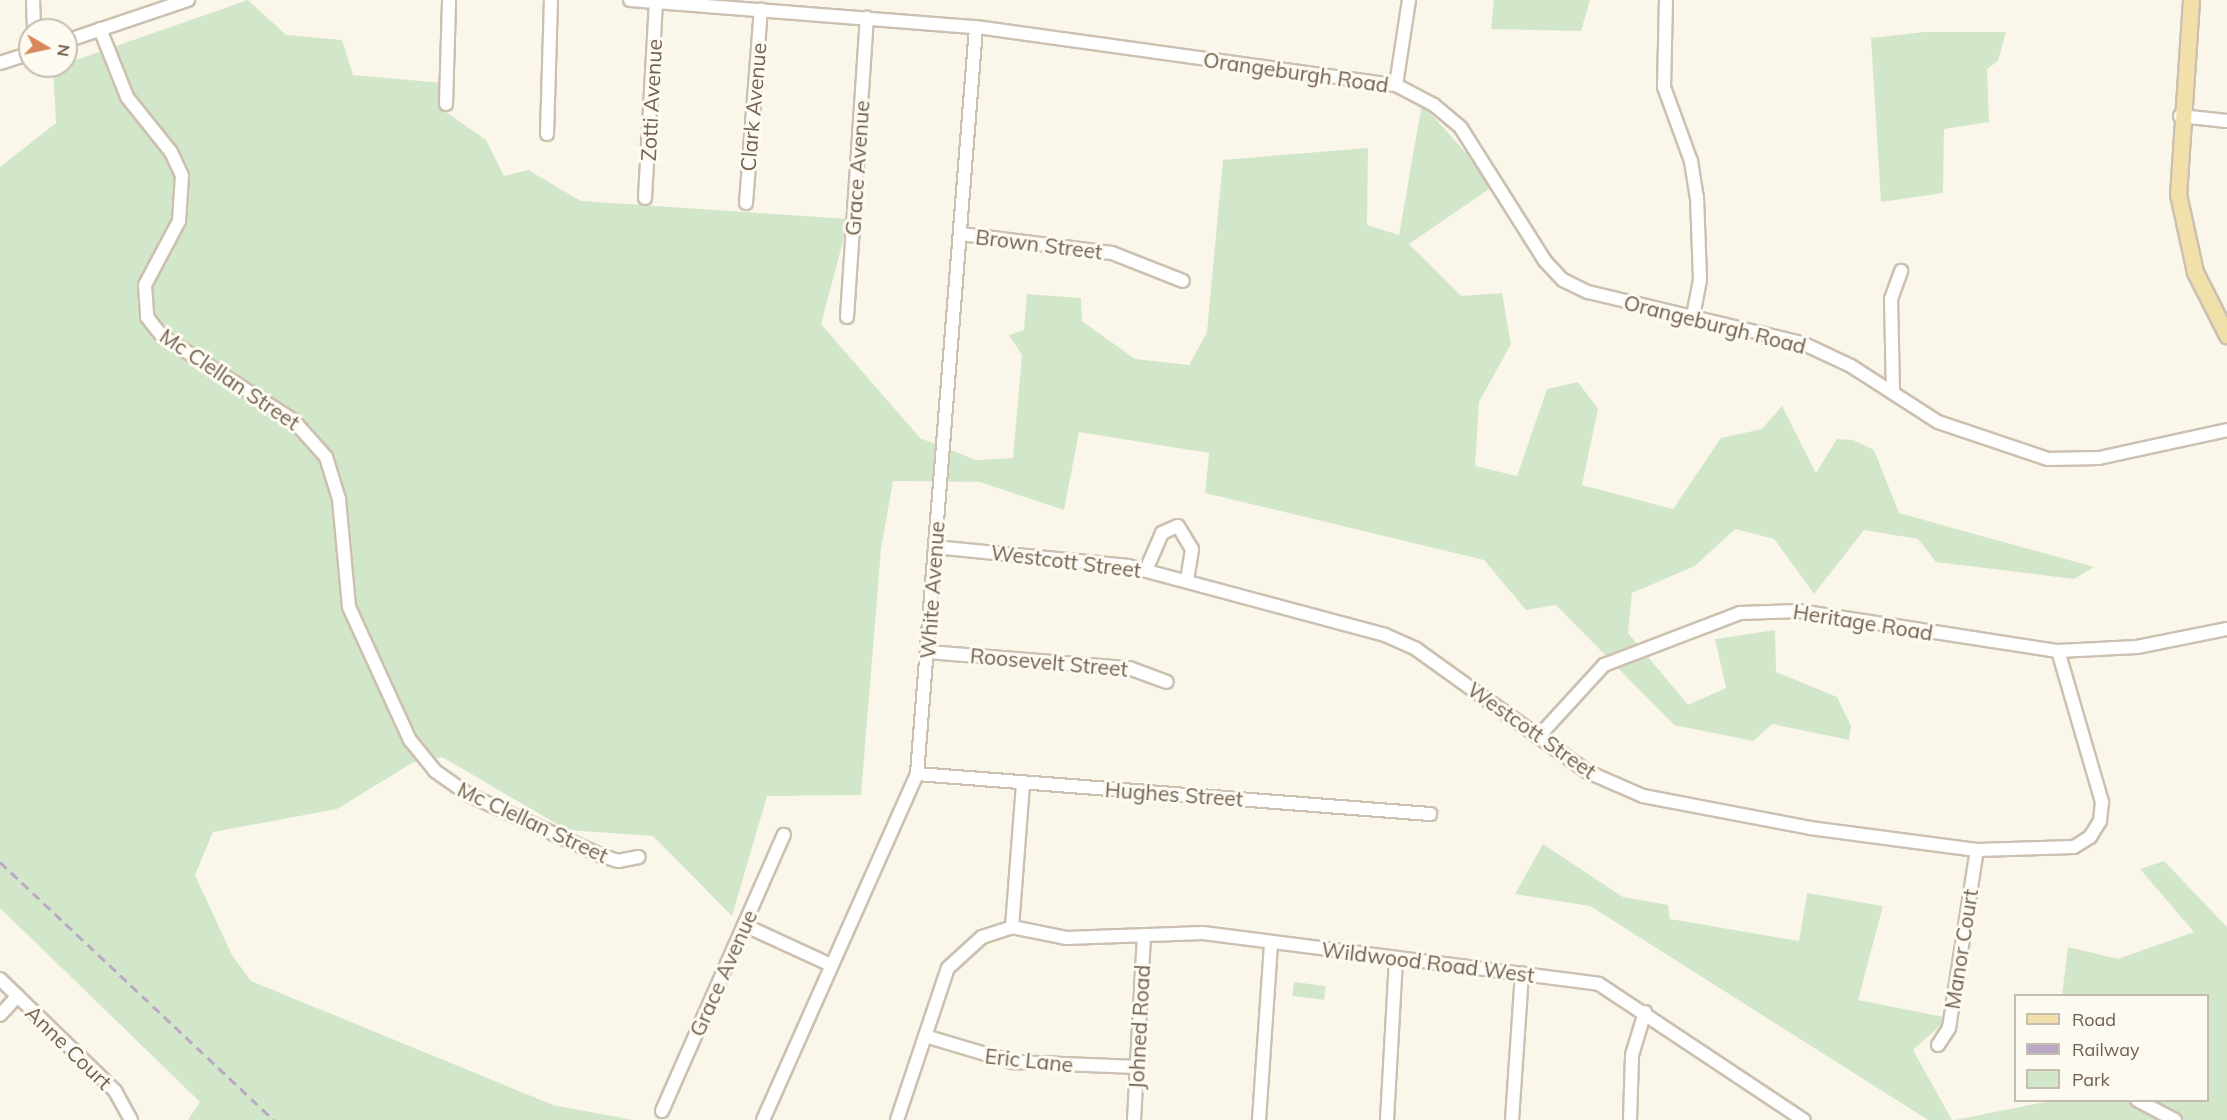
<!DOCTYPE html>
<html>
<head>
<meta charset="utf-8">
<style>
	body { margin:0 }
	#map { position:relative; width:2227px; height:1120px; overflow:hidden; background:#fbf6ea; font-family:Mulish,sans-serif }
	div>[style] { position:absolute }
	.green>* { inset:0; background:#d2e7ca; transform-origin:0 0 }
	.roads { filter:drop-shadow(2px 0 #ccc0b1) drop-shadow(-2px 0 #ccc0b1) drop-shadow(0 2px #ccc0b1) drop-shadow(0 -2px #ccc0b1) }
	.minor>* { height:12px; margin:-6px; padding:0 6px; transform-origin:6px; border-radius:6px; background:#fff }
	.major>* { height:15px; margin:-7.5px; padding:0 7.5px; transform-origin:7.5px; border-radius:7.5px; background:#f2e0aa }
	.rail>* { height:3px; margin-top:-1.5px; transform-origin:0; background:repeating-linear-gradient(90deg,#bba9c4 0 9px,transparent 0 15px) }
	span { translate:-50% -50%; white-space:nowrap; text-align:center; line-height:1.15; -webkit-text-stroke:6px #fdfaf1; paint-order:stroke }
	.street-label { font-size:21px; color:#736150 }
	.legend { position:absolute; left:2014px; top:994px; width:195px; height:108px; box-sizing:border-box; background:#fdfaf1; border:2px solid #c6bdb1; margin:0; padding:8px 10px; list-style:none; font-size:18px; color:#736150 }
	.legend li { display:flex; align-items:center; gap:12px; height:30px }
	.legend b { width:30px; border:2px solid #c6bdb1 }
	.north { position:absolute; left:18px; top:18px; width:60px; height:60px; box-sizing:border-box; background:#fdfaf1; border:2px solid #c6bdb1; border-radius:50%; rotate:99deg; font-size:16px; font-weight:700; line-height:24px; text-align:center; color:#736150 }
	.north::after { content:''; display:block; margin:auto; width:21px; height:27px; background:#d8875c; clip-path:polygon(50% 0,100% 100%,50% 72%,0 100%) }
</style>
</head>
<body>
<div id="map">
	<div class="green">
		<div style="clip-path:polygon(248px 0,286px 35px,342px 40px,353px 75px,443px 83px,443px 110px,486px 140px,504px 176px,528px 170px,581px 201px,849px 219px,821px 324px,920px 438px,976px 460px,1013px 458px,1022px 355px,1009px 335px,1024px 330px,1027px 294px,1081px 298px,1082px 321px,1135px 359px,1189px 365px,1207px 332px,1223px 160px,1368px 148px,1367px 225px,1399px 235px,1422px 104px,1495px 185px,1409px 244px,1461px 296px,1502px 293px,1511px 344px,1479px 402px,1475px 466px,1517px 476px,1547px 389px,1578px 382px,1598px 409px,1582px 485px,1673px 509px,1721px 438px,1762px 429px,1782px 406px,1816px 473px,1837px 439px,1853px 440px,1874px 450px,1899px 513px,2094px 567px,2074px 579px,1936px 562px,1918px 539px,1864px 530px,1814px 594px,1774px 539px,1735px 529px,1695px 566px,1632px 593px,1628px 633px,1688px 705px,1726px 688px,1715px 639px,1775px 630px,1776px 672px,1837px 697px,1851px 726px,1849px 740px,1772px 724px,1753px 741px,1674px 725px,1556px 605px,1526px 610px,1484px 560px,1205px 493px,1209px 453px,1079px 432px,1064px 510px,980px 482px,893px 481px,881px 549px,861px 795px,767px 796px,732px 916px,653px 836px,567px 830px,442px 757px,412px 763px,337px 809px,213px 832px,195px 875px,232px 955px,251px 981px,553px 1105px,633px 1120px,188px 1120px,200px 1102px,0 908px,0 167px,56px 123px,53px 68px)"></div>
		<div style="clip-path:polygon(1494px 0,1590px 0,1581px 31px,1491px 29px)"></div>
		<div style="clip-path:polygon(1924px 32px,2006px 32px,1998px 61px,1987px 69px,1989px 122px,1944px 129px,1943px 193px,1881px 202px,1871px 38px)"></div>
		<div style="clip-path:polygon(1543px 844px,1623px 897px,1668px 905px,1670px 919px,1799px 941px,1807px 893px,1883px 906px,1858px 1000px,1949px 1018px,1913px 1050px,1952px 1120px,1928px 1120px,1590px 906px,1515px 894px)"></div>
		<div style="clip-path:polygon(2164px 861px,2227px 927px,2227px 1120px,1955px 1120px,2050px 1101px,2208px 1100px,2208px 996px,2062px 995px,2068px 947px,2118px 959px,2194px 932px,2140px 869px)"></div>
		<div style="left:1294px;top:982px;width:32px;height:14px;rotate:7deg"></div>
	</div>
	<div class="roads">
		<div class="minor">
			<div style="left:33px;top:0;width:30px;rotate:88deg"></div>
			<div style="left:630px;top:0;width:347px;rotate:4.5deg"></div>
			<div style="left:976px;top:27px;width:424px;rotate:7.9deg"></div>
			<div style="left:1396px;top:85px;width:43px;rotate:27.8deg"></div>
			<div style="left:1434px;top:105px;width:35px;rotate:40deg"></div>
			<div style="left:1461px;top:128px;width:157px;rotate:57.7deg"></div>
			<div style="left:1545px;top:261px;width:26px;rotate:47deg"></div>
			<div style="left:1563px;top:280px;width:28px;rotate:26deg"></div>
			<div style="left:1588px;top:292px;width:220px;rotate:13.4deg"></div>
			<div style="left:1802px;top:343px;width:54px;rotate:25.1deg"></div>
			<div style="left:1851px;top:366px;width:103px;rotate:32.8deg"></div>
			<div style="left:1938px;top:422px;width:116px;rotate:18.6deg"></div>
			<div style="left:2048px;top:459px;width:51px;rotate:-1.1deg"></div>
			<div style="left:2099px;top:458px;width:131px;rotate:-12.3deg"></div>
			<div style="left:1666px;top:0;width:87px;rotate:91.3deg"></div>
			<div style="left:1664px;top:87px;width:79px;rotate:70deg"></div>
			<div style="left:1691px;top:161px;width:36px;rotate:81deg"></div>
			<div style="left:1697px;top:197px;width:83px;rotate:87.9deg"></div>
			<div style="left:1700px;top:280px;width:37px;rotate:101deg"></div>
			<div style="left:100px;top:29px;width:73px;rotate:68.3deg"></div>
			<div style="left:127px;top:97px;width:70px;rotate:51.3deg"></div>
			<div style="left:171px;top:152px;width:26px;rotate:65deg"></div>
			<div style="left:182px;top:176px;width:45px;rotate:93.8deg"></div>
			<div style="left:179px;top:221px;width:72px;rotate:118deg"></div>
			<div style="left:145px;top:285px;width:32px;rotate:86deg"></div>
			<div style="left:147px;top:317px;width:24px;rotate:52deg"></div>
			<div style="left:162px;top:336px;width:156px;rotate:32.7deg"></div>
			<div style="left:293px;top:420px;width:50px;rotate:48.3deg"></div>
			<div style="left:326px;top:457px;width:44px;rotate:72.8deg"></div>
			<div style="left:339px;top:499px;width:108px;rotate:84.7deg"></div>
			<div style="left:349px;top:607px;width:146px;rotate:65.4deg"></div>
			<div style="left:410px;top:740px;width:40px;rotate:51deg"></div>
			<div style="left:435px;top:771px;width:42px;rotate:35.2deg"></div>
			<div style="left:469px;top:795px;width:146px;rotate:24.6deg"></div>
			<div style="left:602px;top:856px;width:17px;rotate:17deg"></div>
			<div style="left:618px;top:861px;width:21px;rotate:-11deg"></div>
			<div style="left:66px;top:41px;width:129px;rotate:-18.6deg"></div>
			<div style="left:0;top:63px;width:32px;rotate:-18deg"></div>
			<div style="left:1396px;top:85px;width:86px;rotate:-81.3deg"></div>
			<div style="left:446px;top:104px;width:104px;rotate:-88.3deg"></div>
			<div style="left:2180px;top:116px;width:47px;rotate:6.1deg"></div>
			<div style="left:547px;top:134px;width:134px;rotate:-88.3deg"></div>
			<div style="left:645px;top:198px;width:196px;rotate:-86.8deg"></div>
			<div style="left:746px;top:203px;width:194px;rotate:-85.6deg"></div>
			<div style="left:961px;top:234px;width:152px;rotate:7.2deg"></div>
			<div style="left:1112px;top:253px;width:76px;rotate:21.5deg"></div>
			<div style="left:847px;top:317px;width:300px;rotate:-86.2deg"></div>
			<div style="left:1893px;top:393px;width:94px;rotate:-91.2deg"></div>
			<div style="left:1891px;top:299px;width:30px;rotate:-70deg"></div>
			<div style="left:935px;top:547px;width:194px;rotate:5.6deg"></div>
			<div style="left:1128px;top:566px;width:266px;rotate:15deg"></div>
			<div style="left:1385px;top:635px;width:34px;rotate:24deg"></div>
			<div style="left:1416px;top:649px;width:211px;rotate:35.6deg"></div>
			<div style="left:1588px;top:772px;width:60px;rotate:23.6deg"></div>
			<div style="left:1643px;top:796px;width:170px;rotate:10.8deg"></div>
			<div style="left:1810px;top:828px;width:168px;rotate:7.5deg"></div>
			<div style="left:1977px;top:850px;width:97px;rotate:-1.8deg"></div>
			<div style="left:2074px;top:847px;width:19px;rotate:-32deg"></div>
			<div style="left:2090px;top:837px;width:19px;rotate:-58deg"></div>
			<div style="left:2100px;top:821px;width:19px;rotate:-84deg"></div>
			<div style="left:2102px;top:802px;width:157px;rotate:-106.2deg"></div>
			<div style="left:1146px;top:570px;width:40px;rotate:-66.6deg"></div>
			<div style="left:1162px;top:533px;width:17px;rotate:-24deg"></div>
			<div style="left:1178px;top:526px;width:27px;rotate:59deg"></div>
			<div style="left:1192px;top:549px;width:32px;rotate:99deg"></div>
			<div style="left:928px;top:652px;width:202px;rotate:4.6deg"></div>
			<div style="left:1129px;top:668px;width:40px;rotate:20.2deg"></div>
			<div style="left:1538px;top:737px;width:98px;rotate:-47.5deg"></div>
			<div style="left:1604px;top:665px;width:146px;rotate:-20.9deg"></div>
			<div style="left:1740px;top:613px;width:59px;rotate:-1.9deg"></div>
			<div style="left:1799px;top:611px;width:262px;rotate:8.8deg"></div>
			<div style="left:2058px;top:651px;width:79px;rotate:-2.9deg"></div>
			<div style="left:2137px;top:647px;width:92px;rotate:-11.3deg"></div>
			<div style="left:917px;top:774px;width:515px;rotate:4.46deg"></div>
			<div style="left:744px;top:925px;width:96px;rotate:24.7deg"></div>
			<div style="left:1012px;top:927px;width:144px;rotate:-85.6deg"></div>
			<div style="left:0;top:979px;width:161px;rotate:44.2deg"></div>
			<div style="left:115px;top:1091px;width:33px;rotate:61deg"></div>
			<div style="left:0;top:1015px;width:26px;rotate:-47deg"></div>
			<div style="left:925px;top:1036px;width:92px;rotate:16.5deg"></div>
			<div style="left:1013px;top:1062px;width:124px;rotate:2.3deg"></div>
			<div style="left:1938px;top:1045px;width:20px;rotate:-57deg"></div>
			<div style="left:1949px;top:1028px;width:180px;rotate:-81.1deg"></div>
			<div style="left:2137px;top:1100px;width:43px;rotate:27.8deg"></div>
			<div style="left:662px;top:1111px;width:302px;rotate:-66.2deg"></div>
			<div style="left:763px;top:1120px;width:379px;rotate:-66deg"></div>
			<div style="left:917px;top:774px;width:749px;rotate:-85.48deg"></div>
			<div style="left:897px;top:1120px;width:160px;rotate:-71.5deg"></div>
			<div style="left:948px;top:968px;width:46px;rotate:-42.4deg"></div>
			<div style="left:982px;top:937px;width:32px;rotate:-18deg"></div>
			<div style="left:1012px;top:927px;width:55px;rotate:11.5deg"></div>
			<div style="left:1066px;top:938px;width:137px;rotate:-2.1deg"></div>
			<div style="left:1203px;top:933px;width:399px;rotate:7.3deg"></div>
			<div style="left:1599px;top:984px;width:246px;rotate:33.6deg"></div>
			<div style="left:1134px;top:1120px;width:185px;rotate:-86.9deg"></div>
			<div style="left:1259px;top:1120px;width:177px;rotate:-86.1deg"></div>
			<div style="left:1387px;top:1120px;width:162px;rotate:-86.8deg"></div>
			<div style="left:1512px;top:1120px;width:147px;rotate:-86.1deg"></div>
			<div style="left:1630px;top:1120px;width:65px;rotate:-88.2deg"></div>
			<div style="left:1632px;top:1055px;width:45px;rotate:-73.2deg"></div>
		</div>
		<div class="major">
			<div style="left:2191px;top:0;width:194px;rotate:93.8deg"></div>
			<div style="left:2178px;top:194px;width:80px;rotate:77.7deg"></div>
			<div style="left:2195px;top:272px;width:71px;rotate:63.1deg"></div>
		</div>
	</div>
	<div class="rail">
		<div style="left:0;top:862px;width:376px;rotate:43.3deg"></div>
	</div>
	<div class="street-label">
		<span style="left:1296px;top:72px;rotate:8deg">Orangeburgh Road</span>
		<span style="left:651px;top:100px;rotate:-87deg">Zotti Avenue</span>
		<span style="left:753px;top:107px;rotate:-85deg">Clark Avenue</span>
		<span style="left:857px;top:168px;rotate:-86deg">Grace Avenue</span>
		<span style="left:1039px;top:244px;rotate:7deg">Brown Street</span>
		<span style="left:1715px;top:324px;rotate:14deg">Orangeburgh Road</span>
		<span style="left:230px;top:379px;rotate:34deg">Mc Clellan Street</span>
		<span style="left:1066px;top:561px;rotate:7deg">Westcott Street</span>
		<span style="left:932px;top:590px;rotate:-86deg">White Avenue</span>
		<span style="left:1863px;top:622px;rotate:9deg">Heritage Road</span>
		<span style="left:1049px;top:662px;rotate:5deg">Roosevelt Street</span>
		<span style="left:1532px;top:730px;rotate:35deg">Westcott Street</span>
		<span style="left:1174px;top:794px;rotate:4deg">Hughes Street</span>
		<span style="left:533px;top:822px;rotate:25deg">Mc Clellan Street</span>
		<span style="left:1961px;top:949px;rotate:-81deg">Manor Court</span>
		<span style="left:1428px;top:962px;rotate:7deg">Wildwood Road West</span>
		<span style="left:723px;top:973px;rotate:-66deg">Grace Avenue</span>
		<span style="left:1139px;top:1027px;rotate:-87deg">Johned Road</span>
		<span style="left:69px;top:1047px;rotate:44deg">Anne Court</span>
		<span style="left:1029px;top:1060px;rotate:6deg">Eric Lane</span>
	</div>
	<ul class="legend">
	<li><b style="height:8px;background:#f2e0aa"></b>Road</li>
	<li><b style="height:8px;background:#bba9c4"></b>Railway</li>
	<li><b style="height:16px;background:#d2e7ca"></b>Park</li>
	</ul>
	<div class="north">N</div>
</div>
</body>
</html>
